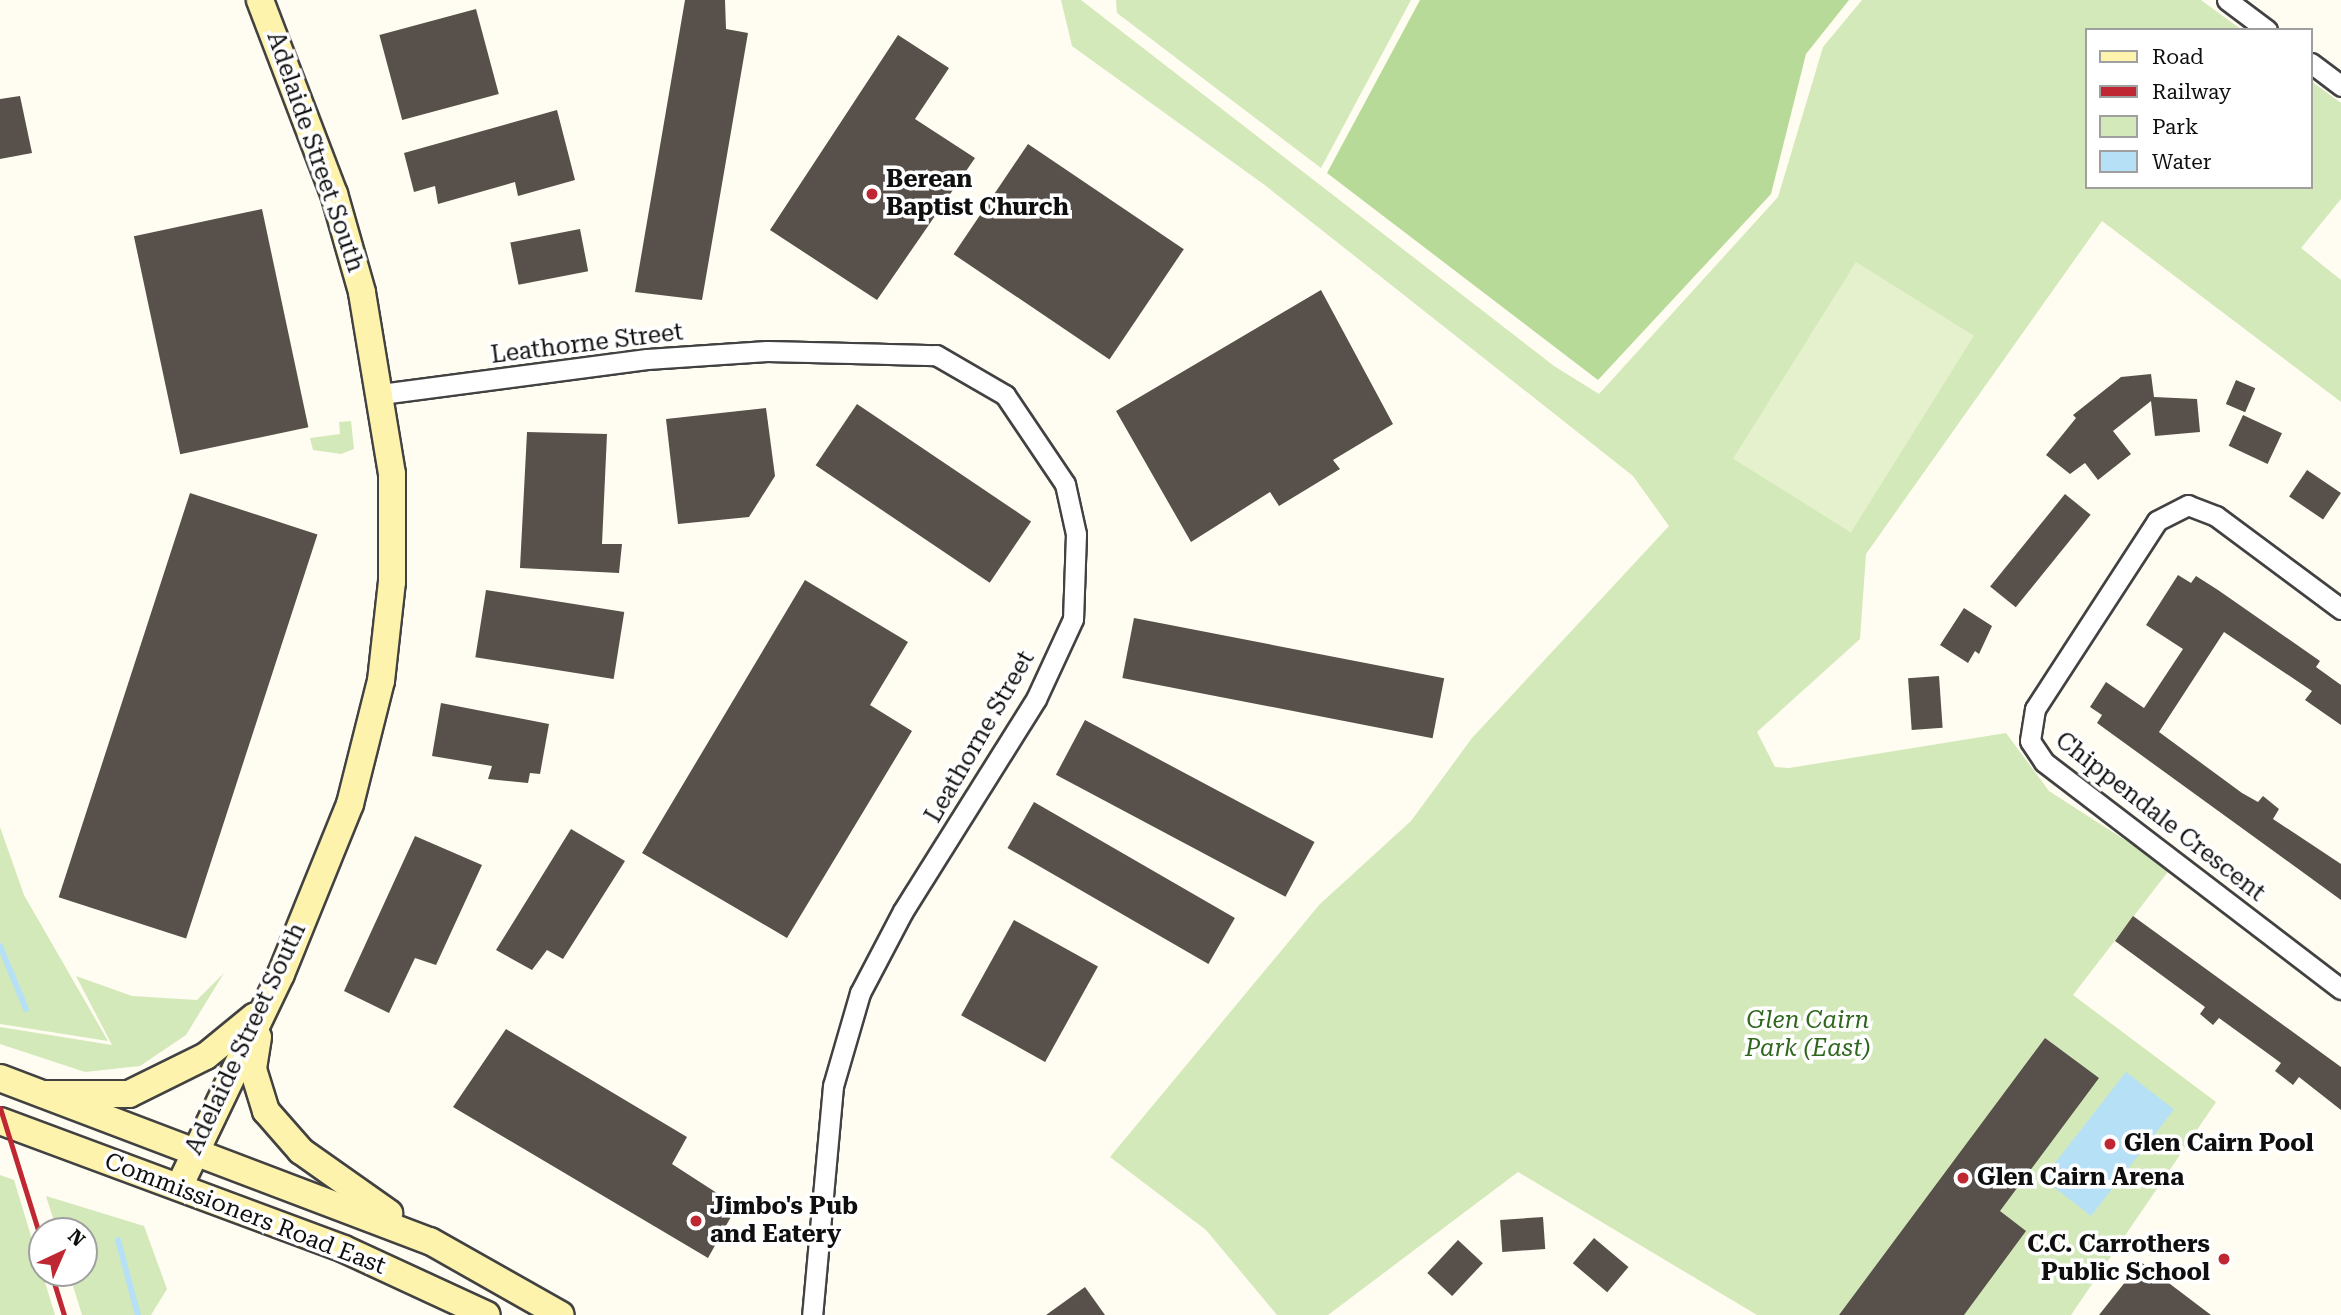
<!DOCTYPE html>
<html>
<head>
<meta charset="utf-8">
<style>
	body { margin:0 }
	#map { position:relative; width:2341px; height:1315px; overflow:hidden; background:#fffcf1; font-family:"Roboto Serif",serif }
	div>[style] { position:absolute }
	.green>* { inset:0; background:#d4e9ba }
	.forest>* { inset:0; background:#b8da99 }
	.pitch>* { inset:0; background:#e5f1cc; transform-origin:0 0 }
	.water>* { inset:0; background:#b6e0f6; transform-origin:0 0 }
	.stream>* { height:6px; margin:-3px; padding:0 3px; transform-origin:3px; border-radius:3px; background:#b6e0f6 }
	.building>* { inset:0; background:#58504b; transform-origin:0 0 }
	.roads { filter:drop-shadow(2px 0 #424242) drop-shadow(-2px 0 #424242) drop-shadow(0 2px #424242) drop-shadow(0 -2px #424242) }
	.street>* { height:19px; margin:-9.5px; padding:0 9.5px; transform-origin:9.5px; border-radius:9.5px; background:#fff }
	.secondary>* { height:26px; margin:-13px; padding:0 13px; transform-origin:13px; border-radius:13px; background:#fef3ad }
	.rail>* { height:5px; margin:-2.5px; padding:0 2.5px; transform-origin:2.5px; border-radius:2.5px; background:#bf2733 }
	.dots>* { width:19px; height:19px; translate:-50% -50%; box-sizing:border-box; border:4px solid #fff; border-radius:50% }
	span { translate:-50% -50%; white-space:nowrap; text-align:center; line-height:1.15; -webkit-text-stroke:7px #fff; paint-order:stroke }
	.street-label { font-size:24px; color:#0f0f0f }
	.poi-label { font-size:24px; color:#0f0f0f; font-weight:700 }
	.left { translate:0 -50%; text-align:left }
	.right { translate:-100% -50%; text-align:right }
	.park-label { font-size:24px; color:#30671f; font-style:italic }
	.legend { position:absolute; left:2085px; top:28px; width:228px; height:161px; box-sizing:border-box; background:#fff; border:2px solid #9f9f9f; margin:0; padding:9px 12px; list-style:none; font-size:21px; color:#0f0f0f }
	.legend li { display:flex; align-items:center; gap:14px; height:35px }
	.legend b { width:35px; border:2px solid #9f9f9f }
	.north { position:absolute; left:28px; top:1217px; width:70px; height:70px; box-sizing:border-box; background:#fff; border:2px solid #9f9f9f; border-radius:50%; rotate:44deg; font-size:19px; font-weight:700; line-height:28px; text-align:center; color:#0f0f0f }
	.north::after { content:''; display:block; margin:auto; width:24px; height:32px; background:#bf2733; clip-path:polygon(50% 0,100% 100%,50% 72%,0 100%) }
</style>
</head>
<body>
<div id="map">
	<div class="green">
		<div style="clip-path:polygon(1061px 0,1081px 0,1554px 366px,1599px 394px,1778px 197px,1823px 47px,1862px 0,2201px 0,2242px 30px,2087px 30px,2087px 187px,2311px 187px,2311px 81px,2341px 103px,2341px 199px,2301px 248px,2341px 280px,2341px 402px,2102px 221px,1866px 554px,1860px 639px,1757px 732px,1775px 767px,1789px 768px,2006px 733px,2049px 791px,2170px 869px,2073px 995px,2216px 1102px,2071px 1315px,1757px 1315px,1518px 1172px,1328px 1315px,1277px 1315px,1206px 1230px,1110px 1157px,1320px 904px,1411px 821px,1472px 738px,1669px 526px,1633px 476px,1266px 186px,1072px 46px)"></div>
		<div style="clip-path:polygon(1116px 0,1411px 0,1321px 168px,1117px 13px)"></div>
		<div style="clip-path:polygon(351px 421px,354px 449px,341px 454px,313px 450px,310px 438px,340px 434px,339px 422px)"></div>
		<div style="clip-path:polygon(0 827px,24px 895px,108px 1041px,0 1024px)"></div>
		<div style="clip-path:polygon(224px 973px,186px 1035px,140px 1066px,85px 1072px,0 1044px,0 1027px,112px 1045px,76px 976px,132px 996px,197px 1000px)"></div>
		<div style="clip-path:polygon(0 1175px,14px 1180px,55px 1315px,0 1315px)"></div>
		<div style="clip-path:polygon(46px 1196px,144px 1226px,167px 1289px,151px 1315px,82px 1315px,69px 1273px,84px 1273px,84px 1231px,57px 1231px)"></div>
	</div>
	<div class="forest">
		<div style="clip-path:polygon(1420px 0,1849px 0,1806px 54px,1771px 194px,1598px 380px,1327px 173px)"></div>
	</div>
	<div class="pitch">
		<div style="left:1856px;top:262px;width:139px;height:232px;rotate:32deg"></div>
	</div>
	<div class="water">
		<div style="left:2126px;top:1072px;width:61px;height:135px;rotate:38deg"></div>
	</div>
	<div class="stream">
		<div style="left:0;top:946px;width:68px;rotate:67.6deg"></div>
		<div style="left:118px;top:1240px;width:78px;rotate:75.1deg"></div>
	</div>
	<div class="building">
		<div style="clip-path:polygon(685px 0,725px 0,726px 29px,748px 33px,702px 300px,635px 292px)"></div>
		<div style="left:476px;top:9px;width:88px;height:100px;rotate:75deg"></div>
		<div style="clip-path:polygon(898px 35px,949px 68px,915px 119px,975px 158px,877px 300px,770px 230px)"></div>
		<div style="clip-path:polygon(20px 96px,32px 153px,0 159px,0 99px)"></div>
		<div style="clip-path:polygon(557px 110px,575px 180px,518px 196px,515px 182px,438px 204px,435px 186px,414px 192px,404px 153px)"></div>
		<div style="left:1028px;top:144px;width:188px;height:133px;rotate:34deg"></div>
		<div style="left:262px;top:209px;width:223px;height:131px;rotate:78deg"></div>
		<div style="left:580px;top:229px;width:43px;height:71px;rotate:79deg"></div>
		<div style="clip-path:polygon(1321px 290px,1393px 424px,1333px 460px,1340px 469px,1279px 506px,1270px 492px,1191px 542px,1116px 411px)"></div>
		<div style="clip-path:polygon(2151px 374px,2154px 397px,2197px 399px,2200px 432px,2155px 436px,2151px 401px,2113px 431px,2131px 454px,2098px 480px,2085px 463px,2070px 474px,2046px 455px,2076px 418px,2073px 415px,2121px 377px)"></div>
		<div style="left:2236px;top:380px;width:21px;height:26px;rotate:23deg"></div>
		<div style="left:857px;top:404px;width:210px;height:74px;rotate:34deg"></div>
		<div style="clip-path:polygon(766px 408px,775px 476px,749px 517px,678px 524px,666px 419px)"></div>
		<div style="left:2243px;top:415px;width:43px;height:34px;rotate:25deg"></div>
		<div style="clip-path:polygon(527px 432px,607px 434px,602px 544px,622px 544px,619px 573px,520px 568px)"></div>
		<div style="left:2307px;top:470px;width:41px;height:32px;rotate:34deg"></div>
		<div style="left:190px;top:493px;width:134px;height:425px;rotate:18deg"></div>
		<div style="left:2065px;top:494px;width:33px;height:119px;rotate:39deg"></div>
		<div style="clip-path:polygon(2178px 575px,2191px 583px,2196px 576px,2218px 590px,2320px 661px,2316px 667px,2341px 685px,2341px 725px,2305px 700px,2312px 691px,2224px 632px,2159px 732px,2242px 793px,2258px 802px,2263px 796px,2279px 809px,2273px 819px,2341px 864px,2341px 900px,2097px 723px,2102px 715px,2090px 707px,2106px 682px,2144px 708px,2183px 649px,2146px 625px)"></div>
		<div style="clip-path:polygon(805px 580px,908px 642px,870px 705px,912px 731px,787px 938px,642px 853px)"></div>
		<div style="left:486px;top:590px;width:140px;height:68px;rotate:9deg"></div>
		<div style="clip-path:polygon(1964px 608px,1992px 626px,1979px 654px,1975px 651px,1968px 663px,1940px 645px)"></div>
		<div style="left:1134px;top:618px;width:316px;height:61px;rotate:11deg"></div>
		<div style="left:1939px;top:676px;width:52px;height:31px;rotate:86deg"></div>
		<div style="clip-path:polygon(441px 703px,549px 724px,540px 774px,530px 773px,528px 783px,488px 779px,492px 766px,432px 756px)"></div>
		<div style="left:1085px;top:720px;width:260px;height:62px;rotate:28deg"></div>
		<div style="left:1034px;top:802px;width:232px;height:53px;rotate:30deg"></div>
		<div style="clip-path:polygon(571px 829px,625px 861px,563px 959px,547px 950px,532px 970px,496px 950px)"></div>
		<div style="clip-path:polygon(415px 836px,482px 865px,436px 965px,415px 958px,389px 1013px,344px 991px)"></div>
		<div style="clip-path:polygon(2133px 916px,2341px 1067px,2341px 1110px,2299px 1077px,2293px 1085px,2275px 1071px,2281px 1063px,2219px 1018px,2213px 1025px,2200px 1014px,2205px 1007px,2115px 941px)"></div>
		<div style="left:1014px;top:920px;width:96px;height:109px;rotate:29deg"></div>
		<div style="clip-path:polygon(506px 1029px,687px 1137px,672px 1164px,737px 1206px,708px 1258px,453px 1107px)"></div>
		<div style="clip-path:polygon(2045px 1038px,2099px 1078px,2000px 1211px,2026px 1231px,1964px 1315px,1839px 1315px)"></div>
		<div style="left:1543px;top:1217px;width:32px;height:43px;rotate:86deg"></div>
		<div style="left:1594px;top:1238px;width:45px;height:33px;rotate:40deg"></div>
		<div style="left:1458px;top:1240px;width:34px;height:45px;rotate:43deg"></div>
		<div style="clip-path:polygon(2141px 1262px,2211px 1315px,2099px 1315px)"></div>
		<div style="clip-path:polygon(1085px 1287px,1105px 1315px,1046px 1315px)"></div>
	</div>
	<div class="roads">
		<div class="street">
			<div style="left:2227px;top:0;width:50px;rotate:36.9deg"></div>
			<div style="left:2311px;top:63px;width:38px;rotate:37deg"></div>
			<div style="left:381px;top:394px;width:268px;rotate:-7.5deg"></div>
			<div style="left:647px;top:359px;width:120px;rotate:-3.8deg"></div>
			<div style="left:767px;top:351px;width:169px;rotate:1.4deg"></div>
			<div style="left:936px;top:355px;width:80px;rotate:30.1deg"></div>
			<div style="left:1005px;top:395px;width:107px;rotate:56deg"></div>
			<div style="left:1065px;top:484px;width:51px;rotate:77.6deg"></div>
			<div style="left:1076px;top:534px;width:85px;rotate:92deg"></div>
			<div style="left:1073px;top:619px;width:88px;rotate:114.8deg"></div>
			<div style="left:1036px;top:699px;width:250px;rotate:122.1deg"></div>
			<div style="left:903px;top:911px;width:93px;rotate:117.7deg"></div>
			<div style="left:860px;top:993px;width:97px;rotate:106.2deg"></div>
			<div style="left:833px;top:1086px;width:230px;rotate:95.2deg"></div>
			<div style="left:2341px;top:609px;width:156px;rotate:-143.4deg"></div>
			<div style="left:2216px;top:516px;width:30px;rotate:-159deg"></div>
			<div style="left:2188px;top:505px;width:35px;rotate:153deg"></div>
			<div style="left:2157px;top:521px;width:224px;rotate:123deg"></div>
			<div style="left:2035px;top:709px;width:32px;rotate:99deg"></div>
			<div style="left:2030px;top:741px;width:25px;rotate:56deg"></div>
			<div style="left:2044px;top:762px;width:374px;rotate:37.4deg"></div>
		</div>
		<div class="secondary">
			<div style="left:258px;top:1037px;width:32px;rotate:99deg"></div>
			<div style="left:253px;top:1069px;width:44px;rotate:72.8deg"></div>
			<div style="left:266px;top:1111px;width:53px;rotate:48.8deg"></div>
			<div style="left:301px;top:1151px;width:108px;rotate:35.2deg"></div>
			<div style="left:0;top:1078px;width:460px;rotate:20.8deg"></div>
			<div style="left:430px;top:1241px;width:150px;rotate:29.5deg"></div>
			<div style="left:43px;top:1094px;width:86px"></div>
			<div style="left:129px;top:1094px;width:86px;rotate:-26.3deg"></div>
			<div style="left:206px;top:1056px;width:63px;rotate:-39.2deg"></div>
			<div style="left:0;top:1121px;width:367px;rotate:20.4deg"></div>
			<div style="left:344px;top:1249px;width:157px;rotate:24.8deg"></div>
			<div style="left:179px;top:1187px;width:236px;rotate:-64.4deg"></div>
			<div style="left:281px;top:974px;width:183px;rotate:-67.9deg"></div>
			<div style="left:350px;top:804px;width:127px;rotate:-75.9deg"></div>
			<div style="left:381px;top:681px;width:100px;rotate:-83.7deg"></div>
			<div style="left:392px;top:582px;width:108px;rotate:-90deg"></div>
			<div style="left:392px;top:474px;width:184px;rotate:-99.4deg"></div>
			<div style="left:362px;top:292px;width:102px;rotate:-105.9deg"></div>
			<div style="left:334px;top:194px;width:208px;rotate:-110.9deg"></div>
		</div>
	</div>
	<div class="rail">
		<div style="left:0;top:1108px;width:141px;rotate:72.7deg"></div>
		<div style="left:51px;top:1273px;width:44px;rotate:72.8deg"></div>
	</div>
	<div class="dots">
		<div style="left:872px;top:194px;background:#bf2733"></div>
		<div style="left:2110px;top:1144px;background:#bf2733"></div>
		<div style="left:1963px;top:1178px;background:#bf2733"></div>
		<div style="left:696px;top:1221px;background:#bf2733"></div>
		<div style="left:2224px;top:1259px;background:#bf2733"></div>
	</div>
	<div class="street-label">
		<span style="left:315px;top:152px;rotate:71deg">Adelaide Street South</span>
		<span style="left:587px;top:344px;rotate:-7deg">Leathorne Street</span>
		<span style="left:980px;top:737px;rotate:-60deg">Leathorne Street</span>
		<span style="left:2160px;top:817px;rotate:38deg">Chippendale Crescent</span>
		<span style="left:246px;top:1039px;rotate:-65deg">Adelaide Street South</span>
		<span style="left:245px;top:1214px;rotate:21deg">Commissioners Road East</span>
	</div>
	<div class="poi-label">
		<span class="left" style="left:886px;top:194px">Berean<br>Baptist Church</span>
		<span class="left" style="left:2124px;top:1144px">Glen Cairn Pool</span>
		<span class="left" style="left:1977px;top:1178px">Glen Cairn Arena</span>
		<span class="left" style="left:710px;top:1221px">Jimbo's Pub<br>and Eatery</span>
		<span class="right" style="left:2210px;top:1259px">C.C. Carrothers<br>Public School</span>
	</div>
	<div class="park-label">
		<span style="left:1808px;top:1035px">Glen Cairn<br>Park (East)</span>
	</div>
	<ul class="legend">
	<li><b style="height:9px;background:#fef3ad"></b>Road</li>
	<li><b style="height:9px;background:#bf2733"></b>Railway</li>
	<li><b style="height:19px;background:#d4e9ba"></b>Park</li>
	<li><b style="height:19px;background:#b6e0f6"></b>Water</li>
	</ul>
	<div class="north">N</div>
</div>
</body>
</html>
